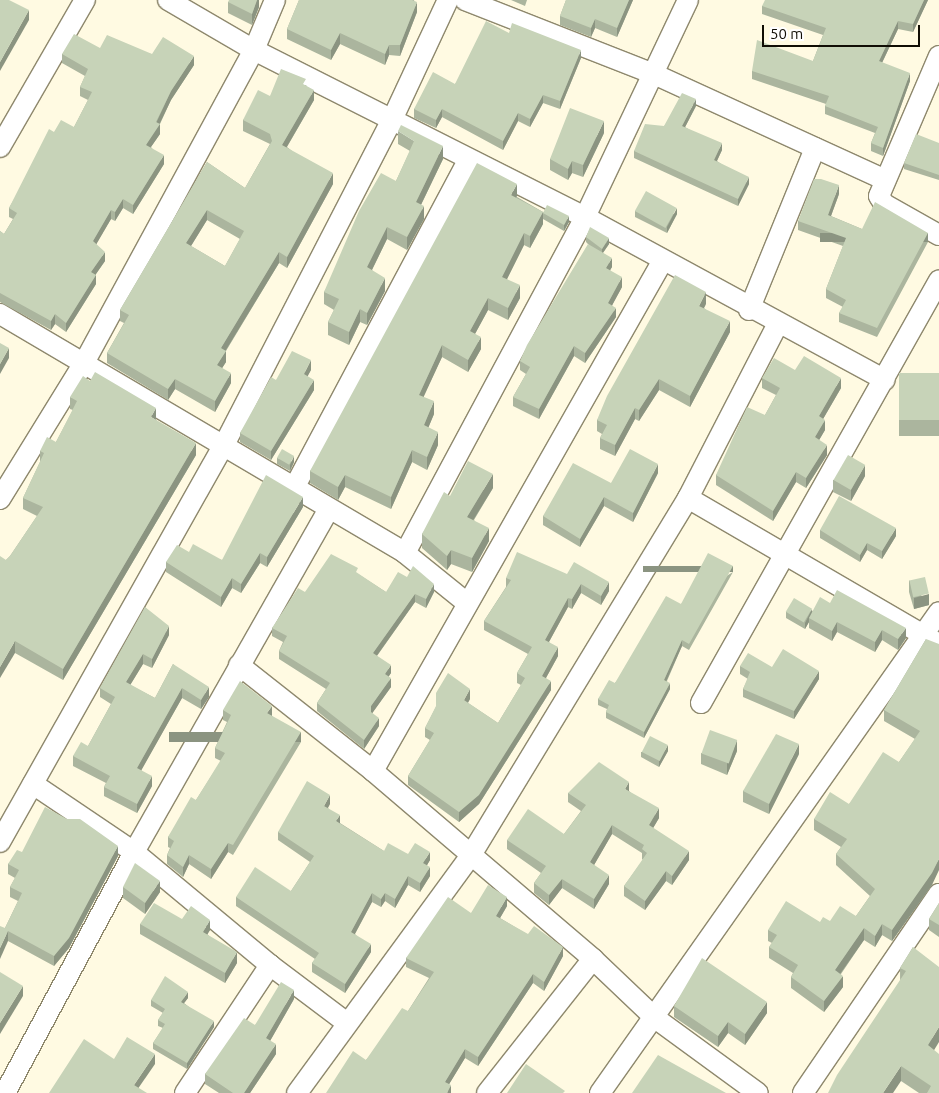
<!DOCTYPE html>
<html>
<head>
<meta charset="utf-8">
<style>
	body { margin:0 }
	#map { position:relative; width:939px; height:1093px; overflow:hidden; background:#fffae2; font-family:Ubuntu,sans-serif }
	div>[style] { position:absolute }
	.roads { filter:drop-shadow(1px 0 #8e886d) drop-shadow(-1px 0 #8e886d) drop-shadow(0 1px #8e886d) drop-shadow(0 -1px #8e886d) }
	.street>* { height:20px; margin:-10px; padding:0 10px; transform-origin:10px; border-radius:10px; background:#fff }
	.wall>* { inset:0; background:#abb59e; transform-origin:0 0 }
	.shaded-wall>* { inset:0; background:#8b9481; transform-origin:0 0 }
	.building>* { inset:0; background:#c7d3b8; transform-origin:0 0 }
	span { translate:-50% -50%; white-space:nowrap; text-align:center; line-height:1.15; -webkit-text-stroke:4px #fff; paint-order:stroke }
	.scale { position:absolute; left:762px; top:25px; width:158px; height:22px; box-sizing:border-box; border:2px solid #100d04; border-top:0; padding-left:6px; font-size:15px; line-height:18px; white-space:nowrap; color:#100d04; -webkit-text-stroke:4px #fff; paint-order:stroke }
</style>
</head>
<body>
<div id="map">
	<div class="roads">
		<div class="street">
			<div style="left:168px;top:0;width:99px;rotate:30.2deg"></div>
			<div style="left:254px;top:50px;width:371px;rotate:26.8deg"></div>
			<div style="left:585px;top:217px;width:341px;rotate:28.5deg"></div>
			<div style="left:465px;top:0;width:205px;rotate:21.4deg"></div>
			<div style="left:656px;top:75px;width:252px;rotate:24.6deg"></div>
			<div style="left:939px;top:56px;width:152px;rotate:113.2deg"></div>
			<div style="left:879px;top:196px;width:9px;rotate:58deg"></div>
			<div style="left:884px;top:204px;width:63px;rotate:29.4deg"></div>
			<div style="left:0;top:147px;width:170px;rotate:-60deg"></div>
			<div style="left:749px;top:310px;width:175px;rotate:-67.8deg"></div>
			<div style="left:0;top:314px;width:470px;rotate:30.5deg"></div>
			<div style="left:405px;top:553px;width:80px;rotate:38.9deg"></div>
			<div style="left:294px;top:488px;width:370px;rotate:-62deg"></div>
			<div style="left:688px;top:498px;width:290px;rotate:30.2deg"></div>
			<div style="left:0;top:499px;width:160px;rotate:-58.3deg"></div>
			<div style="left:84px;top:363px;width:356px;rotate:-61.5deg"></div>
			<div style="left:254px;top:50px;width:54px;rotate:-67.2deg"></div>
			<div style="left:405px;top:553px;width:381px;rotate:-61.8deg"></div>
			<div style="left:585px;top:217px;width:240px;rotate:-64.6deg"></div>
			<div style="left:239px;top:665px;width:171px;rotate:38.3deg"></div>
			<div style="left:373px;top:771px;width:289px;rotate:40.5deg"></div>
			<div style="left:593px;top:959px;width:86px;rotate:43.6deg"></div>
			<div style="left:655px;top:1018px;width:127px;rotate:36.1deg"></div>
			<div style="left:701px;top:703px;width:485px;rotate:-60.6deg"></div>
			<div style="left:373px;top:771px;width:585px;rotate:-60.41deg"></div>
			<div style="left:33px;top:784px;width:122px;rotate:34deg"></div>
			<div style="left:134px;top:852px;width:177px;rotate:39.7deg"></div>
			<div style="left:270px;top:965px;width:96px;rotate:37deg"></div>
			<div style="left:0;top:842px;width:454px;rotate:-60.6deg"></div>
			<div style="left:223px;top:447px;width:366px;rotate:-62.7deg"></div>
			<div style="left:391px;top:122px;width:135px;rotate:-65deg"></div>
			<div style="left:5px;top:1093px;width:273px;rotate:-61.8deg"></div>
			<div style="left:134px;top:852px;width:392px;rotate:-60.4deg"></div>
			<div style="left:185px;top:1093px;width:154px;rotate:-56.4deg"></div>
			<div style="left:297px;top:1093px;width:295px;rotate:-53.8deg"></div>
			<div style="left:471px;top:855px;width:418px;rotate:-58.7deg"></div>
			<div style="left:688px;top:498px;width:196px;rotate:-62.7deg"></div>
			<div style="left:487px;top:1093px;width:171px;rotate:-51.7deg"></div>
			<div style="left:600px;top:1093px;width:588px;rotate:-54.82deg"></div>
			<div style="left:803px;top:1093px;width:241px;rotate:-55.7deg"></div>
		</div>
	</div>
	<div class="wall">
		<div style="clip-path:polygon(259px 0,259px 7px,252px 25px,228px 13px,228px 2px)"></div>
		<div style="clip-path:polygon(299px 0,414px 0,417px 12px,400px 56px,389px 55px,385px 65px,340px 44px,331px 60px,287px 39px,287px 29px)"></div>
		<div style="clip-path:polygon(511px 0,527px 0,525px 6px)"></div>
		<div style="clip-path:polygon(566px 0,633px 0,617px 37px,595px 28px,591px 37px,560px 25px,560px 16px)"></div>
		<div style="clip-path:polygon(928px 0,913px 32px,898px 29px,882px 63px,910px 81px,883px 156px,871px 151px,871px 143px,875px 133px,825px 114px,825px 106px,826px 104px,752px 79px,752px 71px,813px 61px,823px 35px,762px 14px,762px 6px)"></div>
		<div style="clip-path:polygon(509px 33px,581px 58px,560px 109px,543px 103px,530px 127px,518px 121px,503px 150px,442px 117px,436px 128px,414px 118px,414px 109px,455px 84px)"></div>
		<div style="clip-path:polygon(100px 48px,152px 54px,194px 65px,171px 100px,160px 124px,160px 134px,151px 147px,164px 164px,133px 214px,123px 208px,115px 221px,111px 219px,96px 244px,105px 261px,96px 274px,96px 284px,66px 332px,55px 324px,51px 330px,0 302px,0 231px,4px 234px,13px 219px,9px 217px,9px 208px,54px 132px,74px 127px,88px 100px,80px 96px,80px 87px,85px 76px,62px 63px,62px 54px)"></div>
		<div style="clip-path:polygon(evenodd,306px 85px,314px 100px,287px 147px,333px 184px,287px 268px,279px 263px,226px 351px,226px 362px,222px 368px,231px 383px,215px 412px,175px 389px,168px 400px,107px 363px,107px 353px,124px 323px,120px 321px,120px 310px,207px 162px,245px 188px,270px 144px,243px 131px,243px 120px,270px 96px,306px 85px,207px 220px,240px 239px,225px 266px,191px 246px,207px 220px)"></div>
		<div style="clip-path:polygon(696px 106px,685px 127px,722px 150px,717px 161px,749px 184px,738px 206px,634px 158px,634px 151px,664px 126px)"></div>
		<div style="clip-path:polygon(398px 131px,443px 159px,421px 205px,424px 219px,407px 250px,387px 239px,372px 270px,385px 291px,367px 325px,360px 322px,349px 345px,328px 335px,328px 322px,334px 310px,324px 304px,324px 292px,396px 181px,410px 151px,398px 144px)"></div>
		<div style="clip-path:polygon(604px 133px,583px 177px,572px 173px,568px 180px,550px 170px,550px 159px)"></div>
		<div style="clip-path:polygon(939px 143px,939px 180px,904px 169px,904px 163px)"></div>
		<div style="clip-path:polygon(839px 194px,831px 216px,862px 229px,928px 242px,877px 337px,839px 322px,839px 313px,843px 307px,826px 298px,826px 289px,843px 246px,798px 230px,798px 221px)"></div>
		<div style="clip-path:polygon(517px 196px,517px 197px,543px 212px,569px 222px,564px 231px,543px 219px,543px 224px,530px 248px,524px 245px,507px 279px,520px 298px,508px 320px,488px 310px,475px 334px,481px 349px,468px 372px,442px 357px,423px 397px,434px 414px,428px 428px,438px 445px,427px 470px,412px 462px,391px 509px,345px 487px,338px 500px,310px 483px,310px 471px)"></div>
		<div style="clip-path:polygon(635px 211px,677px 214px,667px 233px,635px 217px)"></div>
		<div style="clip-path:polygon(586px 237px,609px 244px,603px 253px,612px 267px,610px 270px,622px 287px,612px 305px,616px 317px,585px 363px,574px 356px,539px 419px,513px 406px,513px 397px,526px 374px,520px 370px,520px 361px,589px 245px,586px 242px)"></div>
		<div style="clip-path:polygon(706px 304px,704px 308px,730px 332px,690px 407px,659px 390px,639px 421px,635px 419px,615px 456px,600px 449px,600px 438px,602px 434px,597px 431px,597px 420px)"></div>
		<div style="clip-path:polygon(311px 370px,307px 376px,314px 390px,271px 460px,240px 442px,240px 433px,276px 380px)"></div>
		<div style="clip-path:polygon(795px 370px,841px 388px,823px 419px,825px 430px,819px 440px,827px 455px,806px 488px,796px 482px,773px 521px,716px 485px,716px 475px,765px 415px,776px 395px,762px 388px,762px 378px)"></div>
		<div style="left:939px;top:373px;width:63px;height:40px;rotate:90deg"></div>
		<div style="clip-path:polygon(70px 397px,156px 420px,196px 455px,63px 680px,15px 653px,6px 560px,10px 556px,37px 516px,23px 509px,23px 498px,40px 462px,40px 451px,56px 442px,73px 410px,70px 409px)"></div>
		<div style="clip-path:polygon(277px 458px,294px 462px,290px 471px,277px 464px)"></div>
		<div style="clip-path:polygon(658px 473px,633px 522px,604px 506px,580px 547px,543px 525px,543px 516px,611px 483px)"></div>
		<div style="clip-path:polygon(865px 476px,851px 501px,833px 492px,833px 480px)"></div>
		<div style="clip-path:polygon(493px 488px,474px 520px,489px 541px,472px 572px,451px 564px,447px 570px,422px 548px,422px 534px,450px 496px)"></div>
		<div style="clip-path:polygon(303px 507px,267px 567px,260px 563px,241px 593px,232px 588px,221px 607px,166px 572px,166px 562px,189px 552px,222px 560px)"></div>
		<div style="clip-path:polygon(820px 530px,896px 536px,882px 559px,867px 550px,860px 562px,820px 538px)"></div>
		<div style="clip-path:polygon(733px 572px,689px 650px,682px 646px,667px 681px,670px 689px,644px 738px,606px 718px,606px 712px,607px 709px,598px 705px,598px 699px,615px 683px,681px 604px)"></div>
		<div style="clip-path:polygon(358px 574px,386px 592px,434px 592px,426px 608px,415px 602px,377px 656px,391px 673px,388px 677px,391px 687px,372px 713px,379px 726px,364px 749px,317px 711px,317px 703px,326px 689px,279px 659px,279px 651px,283px 642px,272px 636px,272px 628px,305px 592px)"></div>
		<div style="clip-path:polygon(567px 574px,609px 591px,601px 605px,581px 593px,572px 609px,568px 607px,549px 642px,558px 656px,546px 678px,551px 690px,479px 804px,459px 822px,408px 785px,408px 776px,430px 740px,425px 737px,425px 728px,436px 707px,470px 699px,468px 703px,498px 723px,521px 685px,517px 683px,517px 673px,528px 654px,484px 630px,484px 621px,506px 587px,506px 578px)"></div>
		<div style="clip-path:polygon(909px 580px,929px 605px,914px 609px,909px 592px)"></div>
		<div style="clip-path:polygon(830px 603px,906px 638px,898px 650px,882px 640px,875px 652px,837px 632px,832px 641px,809px 628px,809px 622px,805px 629px,786px 618px,786px 612px,812px 611px)"></div>
		<div style="clip-path:polygon(145px 607px,169px 635px,152px 668px,143px 664px,130px 685px,155px 698px,173px 664px,209px 697px,201px 709px,182px 698px,141px 770px,152px 786px,137px 813px,104px 796px,104px 787px,106px 783px,73px 766px,73px 756px,88px 746px,111px 704px,100px 697px,100px 688px)"></div>
		<div style="clip-path:polygon(926px 639px,932px 885px,892px 941px,882px 935px,875px 947px,864px 940px,841px 974px,843px 987px,824px 1012px,791px 988px,791px 977px,793px 973px,769px 958px,769px 947px,772px 943px,768px 941px,768px 930px,820px 922px,830px 921px,856px 916px,870px 896px,836px 865px,836px 854px,841px 847px,814px 830px,814px 819px,849px 804px,899px 762px,915px 739px,884px 721px,884px 710px)"></div>
		<div style="clip-path:polygon(740px 666px,819px 679px,794px 719px,743px 697px,743px 689px,748px 679px,740px 674px)"></div>
		<div style="clip-path:polygon(223px 710px,272px 716px,301px 742px,233px 855px,228px 852px,211px 879px,189px 864px,183px 877px,167px 864px,167px 855px,170px 848px,168px 847px,168px 837px,196px 800px,221px 761px,215px 758px,215px 748px,227px 722px,223px 720px)"></div>
		<div style="clip-path:polygon(668px 751px,659px 767px,641px 757px,641px 752px)"></div>
		<div style="clip-path:polygon(737px 751px,727px 775px,701px 764px,701px 753px)"></div>
		<div style="clip-path:polygon(799px 754px,769px 814px,743px 802px,743px 791px)"></div>
		<div style="clip-path:polygon(629px 791px,659px 818px,653px 828px,689px 860px,672px 885px,666px 881px,645px 910px,624px 896px,624px 886px,643px 860px,642px 859px,642px 853px,612px 834px,594px 865px,609px 884px,594px 909px,562px 888px,549px 905px,534px 893px,534px 883px,541px 873px,507px 849px,507px 840px,564px 834px,581px 811px,568px 802px,568px 793px)"></div>
		<div style="clip-path:polygon(330px 804px,328px 808px,340px 823px,384px 851px,408px 854px,430px 860px,427px 865px,430px 876px,420px 892px,408px 885px,395px 908px,385px 901px,381px 907px,372px 902px,355px 934px,371px 952px,345px 993px,312px 972px,312px 963px,315px 959px,236px 906px,236px 897px,291px 891px,310px 862px,278px 840px,278px 832px)"></div>
		<div style="clip-path:polygon(22px 852px,118px 856px,69px 948px,54px 966px,8px 941px,5px 928px,18px 901px,10px 897px,10px 887px,15px 878px,8px 874px,8px 864px)"></div>
		<div style="clip-path:polygon(123px 887px,160px 892px,145px 914px,123px 898px)"></div>
		<div style="clip-path:polygon(939px 903px,939px 937px,929px 930px,929px 919px)"></div>
		<div style="clip-path:polygon(507px 906px,500px 918px,563px 956px,544px 991px,533px 983px,478px 1066px,465px 1058px,449px 1084px,451px 1093px,366px 1060px,408px 1011px,429px 978px,406px 967px,406px 958px,471px 913px)"></div>
		<div style="clip-path:polygon(182px 919px,210px 930px,207px 934px,237px 963px,225px 983px,140px 934px,140px 924px)"></div>
		<div style="clip-path:polygon(913px 947px,934px 1050px,939px 1093px,919px 1093px,901px 1081px,900px 968px)"></div>
		<div style="clip-path:polygon(188px 998px,184px 1003px,214px 1027px,187px 1069px,153px 1049px,153px 1043px,163px 1028px,158px 1026px,158px 1020px,163px 1013px,151px 1006px,151px 1000px)"></div>
		<div style="clip-path:polygon(294px 999px,270px 1041px,276px 1054px,250px 1093px,219px 1093px,205px 1084px,205px 1074px,255px 1025px)"></div>
		<div style="clip-path:polygon(674px 1006px,767px 1013px,745px 1045px,728px 1033px,718px 1047px,674px 1017px)"></div>
	</div>
	<div class="shaded-wall">
		<div style="clip-path:polygon(257px 0,259px 0,259px 7px,252px 25px,252px 14px)"></div>
		<div style="clip-path:polygon(629px 0,633px 0,617px 37px,617px 28px)"></div>
		<div style="clip-path:polygon(924px 0,928px 0,913px 32px,913px 24px)"></div>
		<div style="clip-path:polygon(417px 2px,417px 12px,400px 56px,400px 45px)"></div>
		<div style="clip-path:polygon(29px 10px,29px 20px,0 71px,0 62px)"></div>
		<div style="clip-path:polygon(595px 19px,595px 28px,591px 37px,591px 28px)"></div>
		<div style="clip-path:polygon(898px 21px,898px 29px,879px 69px,879px 61px)"></div>
		<div style="clip-path:polygon(340px 33px,340px 44px,331px 60px,331px 50px)"></div>
		<div style="clip-path:polygon(389px 45px,389px 55px,385px 65px,385px 54px)"></div>
		<div style="clip-path:polygon(581px 50px,581px 58px,560px 109px,560px 101px)"></div>
		<div style="clip-path:polygon(194px 56px,194px 65px,171px 100px,159px 125px,160px 124px,160px 134px,146px 154px,146px 145px,171px 91px)"></div>
		<div style="clip-path:polygon(910px 73px,910px 81px,883px 156px,883px 148px)"></div>
		<div style="clip-path:polygon(314px 90px,314px 100px,282px 155px,282px 145px)"></div>
		<div style="clip-path:polygon(543px 95px,543px 103px,530px 127px,530px 119px)"></div>
		<div style="clip-path:polygon(696px 99px,696px 106px,682px 133px,682px 126px)"></div>
		<div style="clip-path:polygon(442px 109px,442px 117px,436px 128px,436px 120px)"></div>
		<div style="clip-path:polygon(518px 113px,518px 121px,503px 150px,503px 141px)"></div>
		<div style="clip-path:polygon(604px 121px,604px 133px,583px 177px,583px 165px)"></div>
		<div style="clip-path:polygon(722px 143px,722px 150px,714px 167px,714px 160px)"></div>
		<div style="clip-path:polygon(443px 146px,443px 159px,416px 215px,416px 202px)"></div>
		<div style="clip-path:polygon(164px 155px,164px 164px,133px 214px,133px 205px)"></div>
		<div style="clip-path:polygon(572px 161px,572px 173px,568px 180px,568px 169px)"></div>
		<div style="clip-path:polygon(333px 173px,333px 184px,287px 268px,287px 257px)"></div>
		<div style="clip-path:polygon(749px 177px,749px 184px,738px 206px,738px 199px)"></div>
		<div style="clip-path:polygon(517px 184px,517px 196px,511px 207px,511px 195px)"></div>
		<div style="clip-path:polygon(839px 185px,839px 194px,828px 224px,828px 215px)"></div>
		<div style="clip-path:polygon(123px 199px,123px 208px,115px 221px,115px 212px)"></div>
		<div style="clip-path:polygon(424px 206px,424px 219px,407px 250px,407px 237px)"></div>
		<div style="clip-path:polygon(677px 208px,677px 214px,667px 233px,667px 227px)"></div>
		<div style="clip-path:polygon(111px 210px,111px 219px,93px 250px,93px 241px)"></div>
		<div style="clip-path:polygon(207px 210px,207px 220px,186px 254px,186px 243px)"></div>
		<div style="clip-path:polygon(543px 212px,543px 224px,530px 248px,530px 236px)"></div>
		<div style="clip-path:polygon(569px 216px,569px 222px,564px 231px,564px 225px)"></div>
		<div style="clip-path:polygon(387px 227px,387px 239px,367px 280px,367px 267px)"></div>
		<div style="clip-path:polygon(524px 233px,524px 245px,502px 289px,502px 277px)"></div>
		<div style="left:928px;top:233px;width:9px;height:108px;rotate:90deg"></div>
		<div style="clip-path:polygon(609px 238px,609px 244px,602px 254px,602px 249px)"></div>
		<div style="clip-path:polygon(105px 252px,105px 261px,91px 281px,91px 272px)"></div>
		<div style="clip-path:polygon(279px 252px,279px 263px,221px 358px,221px 348px)"></div>
		<div style="clip-path:polygon(612px 258px,612px 267px,606px 277px,606px 268px)"></div>
		<div style="clip-path:polygon(96px 275px,96px 284px,66px 332px,66px 323px)"></div>
		<div style="clip-path:polygon(622px 277px,622px 287px,608px 313px,608px 303px)"></div>
		<div style="clip-path:polygon(385px 278px,385px 291px,367px 325px,367px 313px)"></div>
		<div style="clip-path:polygon(520px 285px,520px 298px,508px 320px,508px 308px)"></div>
		<div style="clip-path:polygon(706px 292px,706px 304px,699px 317px,699px 306px)"></div>
		<div style="clip-path:polygon(488px 298px,488px 310px,470px 343px,470px 331px)"></div>
		<div style="clip-path:polygon(616px 308px,616px 317px,585px 363px,585px 353px)"></div>
		<div style="clip-path:polygon(360px 309px,360px 322px,349px 345px,349px 332px)"></div>
		<div style="clip-path:polygon(55px 314px,55px 324px,51px 330px,51px 321px)"></div>
		<div style="clip-path:polygon(730px 321px,730px 332px,690px 407px,690px 396px)"></div>
		<div style="clip-path:polygon(481px 337px,481px 349px,468px 372px,468px 360px)"></div>
		<div style="clip-path:polygon(442px 345px,442px 357px,419px 407px,419px 395px)"></div>
		<div style="clip-path:polygon(574px 346px,574px 356px,539px 419px,539px 409px)"></div>
		<div style="clip-path:polygon(9px 348px,9px 358px,0 374px,0 364px)"></div>
		<div style="clip-path:polygon(226px 351px,226px 362px,217px 376px,217px 365px)"></div>
		<div style="clip-path:polygon(311px 360px,311px 370px,304px 383px,304px 374px)"></div>
		<div style="clip-path:polygon(231px 373px,231px 383px,215px 412px,215px 401px)"></div>
		<div style="clip-path:polygon(841px 378px,841px 388px,819px 426px,819px 416px)"></div>
		<div style="clip-path:polygon(175px 379px,175px 389px,168px 400px,168px 389px)"></div>
		<div style="clip-path:polygon(659px 379px,659px 390px,639px 421px,639px 410px)"></div>
		<div style="clip-path:polygon(314px 380px,314px 390px,271px 460px,271px 451px)"></div>
		<div style="clip-path:polygon(434px 401px,434px 414px,424px 438px,424px 425px)"></div>
		<div style="clip-path:polygon(156px 408px,156px 420px,151px 417px)"></div>
		<div style="clip-path:polygon(635px 408px,635px 419px,615px 456px,615px 445px)"></div>
		<div style="clip-path:polygon(825px 420px,825px 430px,815px 447px,815px 437px)"></div>
		<div style="clip-path:polygon(438px 432px,438px 445px,427px 470px,427px 457px)"></div>
		<div style="clip-path:polygon(196px 443px,196px 455px,63px 680px,63px 669px)"></div>
		<div style="clip-path:polygon(827px 445px,827px 455px,806px 488px,806px 478px)"></div>
		<div style="clip-path:polygon(412px 450px,412px 462px,391px 509px,391px 497px)"></div>
		<div style="clip-path:polygon(294px 456px,294px 462px,290px 471px,290px 465px)"></div>
		<div style="clip-path:polygon(658px 464px,658px 473px,633px 522px,633px 513px)"></div>
		<div style="clip-path:polygon(865px 465px,865px 476px,851px 501px,851px 490px)"></div>
		<div style="clip-path:polygon(796px 472px,796px 482px,773px 521px,773px 511px)"></div>
		<div style="clip-path:polygon(493px 474px,493px 488px,467px 530px,467px 517px)"></div>
		<div style="clip-path:polygon(345px 475px,345px 487px,338px 500px,338px 487px)"></div>
		<div style="clip-path:polygon(303px 497px,303px 507px,267px 567px,267px 557px)"></div>
		<div style="clip-path:polygon(604px 497px,604px 506px,580px 547px,580px 539px)"></div>
		<div style="clip-path:polygon(489px 528px,489px 541px,472px 572px,472px 558px)"></div>
		<div style="clip-path:polygon(896px 528px,896px 536px,882px 559px,882px 551px)"></div>
		<div style="clip-path:polygon(867px 543px,867px 550px,860px 562px,860px 555px)"></div>
		<div style="clip-path:polygon(451px 550px,451px 564px,447px 570px,447px 556px)"></div>
		<div style="clip-path:polygon(260px 553px,260px 563px,241px 593px,241px 584px)"></div>
		<div style="left:733px;top:566px;width:6px;height:90px;rotate:90deg"></div>
		<div style="clip-path:polygon(232px 578px,232px 588px,221px 607px,221px 597px)"></div>
		<div style="clip-path:polygon(609px 582px,609px 591px,601px 605px,601px 596px)"></div>
		<div style="clip-path:polygon(434px 584px,434px 592px,426px 608px,426px 599px)"></div>
		<div style="clip-path:polygon(581px 584px,581px 593px,572px 609px,572px 599px)"></div>
		<div style="clip-path:polygon(415px 594px,415px 602px,373px 661px,373px 653px)"></div>
		<div style="clip-path:polygon(929px 594px,929px 605px,914px 609px,914px 598px)"></div>
		<div style="clip-path:polygon(568px 598px,568px 607px,545px 649px,545px 640px)"></div>
		<div style="clip-path:polygon(812px 609px,812px 615px,809px 618px,809px 622px,805px 629px,805px 623px)"></div>
		<div style="clip-path:polygon(837px 622px,837px 632px,832px 641px,832px 631px)"></div>
		<div style="clip-path:polygon(169px 626px,169px 635px,152px 668px,152px 659px)"></div>
		<div style="clip-path:polygon(906px 628px,906px 638px,898px 650px,898px 639px)"></div>
		<div style="clip-path:polygon(882px 630px,882px 640px,875px 652px,875px 642px)"></div>
		<div style="clip-path:polygon(682px 640px,682px 646px,664px 686px,664px 680px)"></div>
		<div style="clip-path:polygon(15px 641px,15px 653px,0 678px,0 667px)"></div>
		<div style="clip-path:polygon(558px 647px,558px 656px,542px 685px,542px 676px)"></div>
		<div style="clip-path:polygon(143px 654px,143px 664px,126px 692px,126px 682px)"></div>
		<div style="clip-path:polygon(391px 665px,391px 673px,385px 682px,385px 674px)"></div>
		<div style="clip-path:polygon(819px 671px,819px 679px,794px 719px,794px 711px)"></div>
		<div style="clip-path:polygon(391px 678px,391px 687px,371px 715px,371px 706px)"></div>
		<div style="clip-path:polygon(551px 681px,551px 690px,479px 804px,459px 822px,459px 812px)"></div>
		<div style="clip-path:polygon(670px 683px,670px 689px,644px 738px,644px 732px)"></div>
		<div style="clip-path:polygon(209px 687px,209px 697px,201px 709px,201px 700px)"></div>
		<div style="clip-path:polygon(182px 688px,182px 698px,137px 778px,137px 768px)"></div>
		<div style="clip-path:polygon(470px 689px,470px 699px,464px 709px,464px 700px)"></div>
		<div style="clip-path:polygon(272px 706px,272px 716px,267px 723px,267px 713px)"></div>
		<div style="clip-path:polygon(379px 718px,379px 726px,364px 749px,364px 740px)"></div>
		<div style="left:301px;top:732px;width:10px;height:132px;rotate:90deg"></div>
		<div style="clip-path:polygon(737px 740px,737px 751px,727px 775px,727px 764px)"></div>
		<div style="clip-path:polygon(799px 744px,799px 754px,769px 814px,769px 804px)"></div>
		<div style="clip-path:polygon(668px 745px,668px 751px,659px 767px,659px 761px)"></div>
		<div style="clip-path:polygon(152px 776px,152px 786px,137px 813px,137px 804px)"></div>
		<div style="clip-path:polygon(629px 782px,629px 792px,625px 789px)"></div>
		<div style="clip-path:polygon(330px 795px,330px 804px,324px 814px,324px 806px)"></div>
		<div style="clip-path:polygon(659px 808px,659px 818px,649px 835px,649px 825px)"></div>
		<div style="clip-path:polygon(340px 815px,340px 824px,336px 821px)"></div>
		<div style="clip-path:polygon(612px 825px,612px 834px,590px 872px,590px 862px)"></div>
		<div style="clip-path:polygon(228px 843px,228px 852px,211px 879px,211px 869px)"></div>
		<div style="clip-path:polygon(118px 846px,118px 856px,69px 948px,54px 966px,54px 956px)"></div>
		<div style="clip-path:polygon(689px 851px,689px 860px,672px 885px,672px 876px)"></div>
		<div style="clip-path:polygon(430px 852px,430px 860px,423px 872px,423px 863px)"></div>
		<div style="clip-path:polygon(189px 855px,189px 864px,183px 877px,183px 867px)"></div>
		<div style="clip-path:polygon(939px 859px,939px 870px,932px 885px,892px 941px,892px 930px)"></div>
		<div style="clip-path:polygon(430px 867px,430px 876px,420px 892px,420px 883px)"></div>
		<div style="clip-path:polygon(666px 871px,666px 881px,645px 910px,645px 901px)"></div>
		<div style="clip-path:polygon(609px 875px,609px 884px,594px 909px,594px 899px)"></div>
		<div style="clip-path:polygon(408px 876px,408px 885px,395px 908px,395px 899px)"></div>
		<div style="clip-path:polygon(562px 879px,562px 888px,549px 905px,549px 895px)"></div>
		<div style="clip-path:polygon(160px 881px,160px 892px,145px 914px,145px 903px)"></div>
		<div style="clip-path:polygon(372px 893px,372px 902px,351px 941px,351px 932px)"></div>
		<div style="clip-path:polygon(385px 893px,385px 901px,381px 907px,381px 899px)"></div>
		<div style="clip-path:polygon(507px 897px,507px 906px,496px 925px,496px 916px)"></div>
		<div style="clip-path:polygon(210px 920px,210px 930px,203px 942px,203px 932px)"></div>
		<div style="clip-path:polygon(882px 924px,882px 935px,875px 947px,875px 936px)"></div>
		<div style="clip-path:polygon(864px 928px,864px 940px,835px 981px,835px 970px)"></div>
		<div style="clip-path:polygon(8px 931px,8px 941px,0 959px,0 948px)"></div>
		<div style="clip-path:polygon(371px 944px,371px 952px,345px 993px,345px 984px)"></div>
		<div style="clip-path:polygon(563px 947px,563px 956px,544px 991px,544px 982px)"></div>
		<div style="clip-path:polygon(237px 952px,237px 963px,225px 983px,225px 973px)"></div>
		<div style="clip-path:polygon(533px 974px,533px 983px,478px 1066px,478px 1057px)"></div>
		<div style="clip-path:polygon(843px 976px,843px 987px,824px 1012px,824px 1001px)"></div>
		<div style="clip-path:polygon(23px 986px,23px 996px,0 1034px,0 1023px)"></div>
		<div style="clip-path:polygon(294px 990px,294px 999px,266px 1048px,266px 1038px)"></div>
		<div style="clip-path:polygon(188px 992px,188px 998px,181px 1007px,181px 1002px)"></div>
		<div style="clip-path:polygon(767px 1002px,767px 1013px,745px 1045px,745px 1034px)"></div>
		<div style="clip-path:polygon(214px 1021px,214px 1027px,187px 1069px,187px 1063px)"></div>
		<div style="clip-path:polygon(728px 1022px,728px 1033px,718px 1047px,718px 1036px)"></div>
		<div style="clip-path:polygon(939px 1027px,939px 1042px,928px 1060px,928px 1045px)"></div>
		<div style="clip-path:polygon(276px 1044px,276px 1054px,250px 1093px,244px 1093px)"></div>
		<div style="clip-path:polygon(465px 1049px,465px 1058px,445px 1091px,445px 1082px)"></div>
		<div style="clip-path:polygon(155px 1054px,155px 1064px,135px 1093px,134px 1085px)"></div>
		<div style="clip-path:polygon(901px 1066px,901px 1081px,893px 1093px,883px 1093px)"></div>
		<div style="clip-path:polygon(451px 1085px,451px 1093px,447px 1093px)"></div>
	</div>
	<div class="building">
		<div style="clip-path:polygon(0 0,9px 0,29px 10px,0 62px)"></div>
		<div style="clip-path:polygon(229px 0,257px 0,252px 14px,228px 2px)"></div>
		<div style="clip-path:polygon(299px 0,412px 0,417px 2px,400px 45px,389px 45px,385px 54px,340px 33px,331px 50px,287px 29px)"></div>
		<div style="clip-path:polygon(566px 0,629px 0,617px 28px,595px 19px,591px 28px,560px 16px)"></div>
		<div style="clip-path:polygon(765px 0,924px 0,913px 24px,898px 21px,879px 61px,910px 73px,883px 148px,871px 143px,878px 127px,825px 106px,829px 96px,752px 71px,757px 40px,813px 61px,826px 28px,762px 6px)"></div>
		<div style="clip-path:polygon(486px 21px,509px 33px,512px 23px,581px 50px,560px 101px,543px 95px,530px 119px,518px 113px,503px 141px,442px 109px,436px 120px,414px 109px,433px 72px,455px 84px)"></div>
		<div style="clip-path:polygon(74px 34px,100px 48px,107px 35px,152px 54px,163px 37px,194px 56px,171px 91px,156px 122px,160px 124px,146px 145px,164px 155px,133px 205px,123px 199px,115px 212px,111px 210px,93px 241px,105px 252px,91px 272px,96px 275px,66px 323px,55px 314px,51px 321px,0 293px,0 231px,4px 234px,17px 213px,9px 208px,49px 129px,54px 132px,61px 120px,74px 127px,92px 92px,80px 87px,88px 69px,62px 54px)"></div>
		<div style="clip-path:polygon(evenodd,281px 69px,306px 79px,303px 84px,314px 90px,282px 145px,333px 173px,287px 257px,279px 252px,221px 348px,226px 351px,217px 365px,231px 373px,215px 401px,175px 379px,168px 389px,107px 353px,129px 315px,120px 310px,207px 162px,245px 188px,272px 141px,270px 134px,243px 120px,258px 90px,270px 96px,281px 69px,207px 210px,244px 231px,225px 266px,186px 243px,207px 210px)"></div>
		<div style="clip-path:polygon(682px 93px,696px 99px,682px 126px,722px 143px,714px 160px,749px 177px,738px 199px,634px 151px,645px 124px,664px 126px)"></div>
		<div style="clip-path:polygon(570px 108px,604px 121px,583px 165px,572px 161px,568px 169px,550px 159px)"></div>
		<div style="clip-path:polygon(401px 125px,443px 146px,416px 202px,424px 206px,407px 237px,387px 227px,367px 267px,385px 278px,367px 313px,360px 309px,349px 332px,328px 322px,339px 299px,324px 292px,359px 211px,381px 173px,396px 181px,414px 141px,398px 131px)"></div>
		<div style="clip-path:polygon(916px 134px,939px 143px,939px 175px,904px 163px)"></div>
		<div style="clip-path:polygon(477px 163px,517px 184px,511px 195px,543px 212px,530px 236px,524px 233px,502px 277px,520px 285px,508px 308px,488px 298px,470px 331px,481px 337px,468px 360px,442px 345px,419px 395px,434px 401px,424px 425px,438px 432px,427px 457px,412px 450px,391px 497px,345px 475px,338px 487px,310px 471px)"></div>
		<div style="clip-path:polygon(814px 179px,821px 179px,839px 185px,828px 215px,862px 229px,875px 202px,928px 233px,877px 328px,839px 313px,846px 300px,826px 289px,846px 238px,798px 221px)"></div>
		<div style="left:646px;top:191px;width:35px;height:23px;rotate:29deg"></div>
		<div style="clip-path:polygon(547px 205px,569px 216px,564px 225px,543px 213px)"></div>
		<div style="clip-path:polygon(590px 227px,609px 238px,602px 249px,586px 237px)"></div>
		<div style="clip-path:polygon(588px 244px,612px 258px,606px 268px,622px 277px,608px 303px,616px 308px,585px 353px,574px 346px,539px 409px,513px 397px,530px 367px,520px 361px,527px 345px)"></div>
		<div style="clip-path:polygon(675px 275px,706px 292px,699px 306px,730px 321px,690px 396px,659px 379px,639px 410px,635px 408px,615px 445px,600px 438px,607px 425px,597px 420px,607px 396px)"></div>
		<div style="clip-path:polygon(0 343px,9px 348px,0 364px)"></div>
		<div style="clip-path:polygon(292px 351px,311px 360px,304px 374px,314px 380px,271px 451px,240px 433px,271px 377px,276px 380px)"></div>
		<div style="clip-path:polygon(804px 356px,841px 378px,819px 416px,825px 420px,815px 437px,827px 445px,806px 478px,796px 472px,773px 511px,716px 475px,747px 407px,765px 415px,780px 388px,762px 378px,774px 358px,795px 370px)"></div>
		<div style="clip-path:polygon(95px 372px,156px 408px,151px 417px,196px 443px,63px 669px,15px 641px,0 667px,0 556px,6px 560px,10px 556px,43px 507px,23px 498px,44px 453px,40px 451px,47px 437px,56px 442px,77px 401px,70px 397px,83px 376px,90px 381px)"></div>
		<div style="left:939px;top:373px;width:47px;height:40px;rotate:90deg"></div>
		<div style="left:282px;top:449px;width:14px;height:10px;rotate:30deg"></div>
		<div style="clip-path:polygon(630px 449px,658px 464px,633px 513px,604px 497px,580px 539px,543px 516px,573px 463px,611px 483px)"></div>
		<div style="left:848px;top:455px;width:20px;height:29px;rotate:30deg"></div>
		<div style="clip-path:polygon(468px 461px,493px 474px,467px 517px,489px 528px,472px 558px,451px 550px,447px 556px,422px 534px,444px 492px,450px 496px)"></div>
		<div style="clip-path:polygon(266px 475px,303px 497px,267px 557px,260px 553px,241px 584px,232px 578px,221px 597px,166px 562px,177px 545px,189px 552px,193px 544px,222px 560px)"></div>
		<div style="clip-path:polygon(839px 496px,896px 528px,882px 551px,867px 543px,860px 555px,820px 530px)"></div>
		<div style="clip-path:polygon(517px 552px,567px 574px,574px 562px,609px 582px,601px 596px,581px 584px,572px 599px,568px 598px,545px 640px,558px 647px,542px 676px,551px 681px,479px 795px,459px 812px,408px 776px,434px 733px,425px 728px,436px 706px,436px 693px,448px 673px,470px 689px,464px 700px,498px 723px,525px 678px,517px 673px,532px 647px,484px 621px,511px 580px,506px 578px)"></div>
		<div style="clip-path:polygon(708px 553px,733px 566px,689px 644px,682px 640px,664px 680px,670px 683px,644px 732px,606px 712px,609px 705px,598px 699px,609px 680px,615px 683px,666px 596px,681px 604px)"></div>
		<div style="clip-path:polygon(331px 554px,358px 568px,356px 572px,386px 592px,398px 572px,407px 577px,413px 566px,434px 584px,426px 599px,415px 594px,373px 653px,391px 665px,385px 674px,391px 678px,371px 706px,371px 712px,379px 718px,364px 740px,317px 703px,330px 683px,279px 651px,287px 636px,272px 628px,298px 588px,305px 592px)"></div>
		<div style="left:925px;top:577px;width:17px;height:16px;rotate:77deg"></div>
		<div style="clip-path:polygon(837px 590px,906px 628px,898px 639px,882px 630px,875px 642px,837px 622px,832px 631px,809px 618px,820px 597px,830px 603px)"></div>
		<div style="left:794px;top:598px;width:21px;height:16px;rotate:31deg"></div>
		<div style="clip-path:polygon(145px 607px,169px 626px,152px 659px,143px 654px,126px 682px,155px 698px,173px 664px,209px 687px,201px 700px,182px 688px,137px 768px,152px 776px,137px 804px,104px 787px,110px 776px,73px 756px,81px 742px,88px 746px,115px 697px,100px 688px)"></div>
		<div style="clip-path:polygon(926px 639px,939px 644px,939px 859px,932px 873px,892px 930px,882px 924px,875px 936px,864px 928px,835px 970px,843px 976px,824px 1001px,791px 977px,798px 965px,769px 947px,777px 935px,768px 930px,786px 901px,820px 922px,823px 917px,830px 921px,840px 906px,856px 916px,875px 889px,836px 854px,847px 839px,814px 819px,830px 792px,849px 804px,883px 752px,899px 762px,920px 731px,884px 710px)"></div>
		<div style="clip-path:polygon(783px 649px,819px 671px,794px 711px,743px 689px,750px 672px,740px 666px,748px 653px,772px 667px)"></div>
		<div style="clip-path:polygon(240px 681px,272px 706px,267px 713px,301px 732px,233px 845px,228px 843px,211px 869px,189px 855px,183px 867px,167px 855px,174px 841px,168px 837px,191px 797px,196px 800px,225px 753px,215px 748px,231px 715px,223px 710px)"></div>
		<div style="left:710px;top:730px;width:29px;height:25px;rotate:20deg"></div>
		<div style="clip-path:polygon(776px 734px,799px 744px,769px 804px,743px 791px)"></div>
		<div style="left:650px;top:736px;width:20px;height:18px;rotate:27deg"></div>
		<div style="clip-path:polygon(599px 762px,629px 782px,625px 789px,659px 808px,649px 825px,689px 851px,672px 876px,666px 871px,645px 901px,624px 886px,647px 853px,642px 849px,644px 845px,612px 825px,590px 862px,609px 875px,594px 899px,562px 879px,549px 895px,534px 883px,546px 866px,507px 840px,528px 809px,564px 834px,586px 805px,568px 793px)"></div>
		<div style="clip-path:polygon(307px 781px,330px 795px,324px 806px,340px 815px,336px 821px,384px 851px,388px 843px,408px 854px,415px 843px,430px 852px,423px 863px,430px 867px,420px 883px,408px 876px,395px 899px,385px 893px,381px 899px,372px 893px,351px 932px,371px 944px,345px 984px,312px 963px,319px 953px,236px 897px,255px 867px,291px 891px,314px 856px,278px 832px)"></div>
		<div style="clip-path:polygon(45px 807px,67px 819px,80px 819px,118px 846px,69px 938px,54px 956px,8px 931px,0 948px,0 926px,5px 928px,22px 893px,10px 887px,19px 870px,8px 864px,17px 850px,22px 852px)"></div>
		<div style="clip-path:polygon(135px 863px,160px 881px,145px 903px,123px 887px)"></div>
		<div style="clip-path:polygon(488px 885px,507px 897px,496px 916px,528px 934px,534px 926px,563px 947px,544px 982px,533px 974px,478px 1057px,465px 1049px,445px 1082px,451px 1085px,447px 1093px,326px 1093px,353px 1051px,366px 1060px,402px 1008px,408px 1011px,434px 972px,406px 958px,448px 897px,471px 913px)"></div>
		<div style="clip-path:polygon(154px 903px,182px 919px,191px 906px,210px 920px,203px 932px,237px 952px,225px 973px,140px 924px)"></div>
		<div style="clip-path:polygon(939px 903px,939px 925px,929px 919px)"></div>
		<div style="clip-path:polygon(913px 947px,939px 967px,939px 1027px,928px 1045px,939px 1054px,939px 1093px,927px 1093px,931px 1086px,901px 1066px,883px 1093px,828px 1093px,837px 1075px,906px 971px,900px 968px)"></div>
		<div style="clip-path:polygon(702px 958px,767px 1002px,745px 1034px,728px 1022px,718px 1036px,674px 1006px)"></div>
		<div style="clip-path:polygon(0 972px,23px 986px,0 1023px)"></div>
		<div style="clip-path:polygon(165px 976px,188px 992px,181px 1002px,214px 1021px,187px 1063px,153px 1043px,165px 1024px,158px 1020px,165px 1009px,151px 1000px)"></div>
		<div style="clip-path:polygon(281px 982px,294px 990px,266px 1038px,276px 1044px,244px 1093px,233px 1093px,205px 1074px,244px 1018px,255px 1025px)"></div>
		<div style="clip-path:polygon(127px 1037px,155px 1054px,134px 1085px,147px 1093px,49px 1093px,84px 1039px,114px 1059px)"></div>
		<div style="clip-path:polygon(658px 1055px,726px 1093px,632px 1093px)"></div>
		<div style="clip-path:polygon(526px 1064px,565px 1091px,563px 1093px,507px 1093px)"></div>
	</div>
	<div class="scale">50 m</div>
</div>
</body>
</html>
